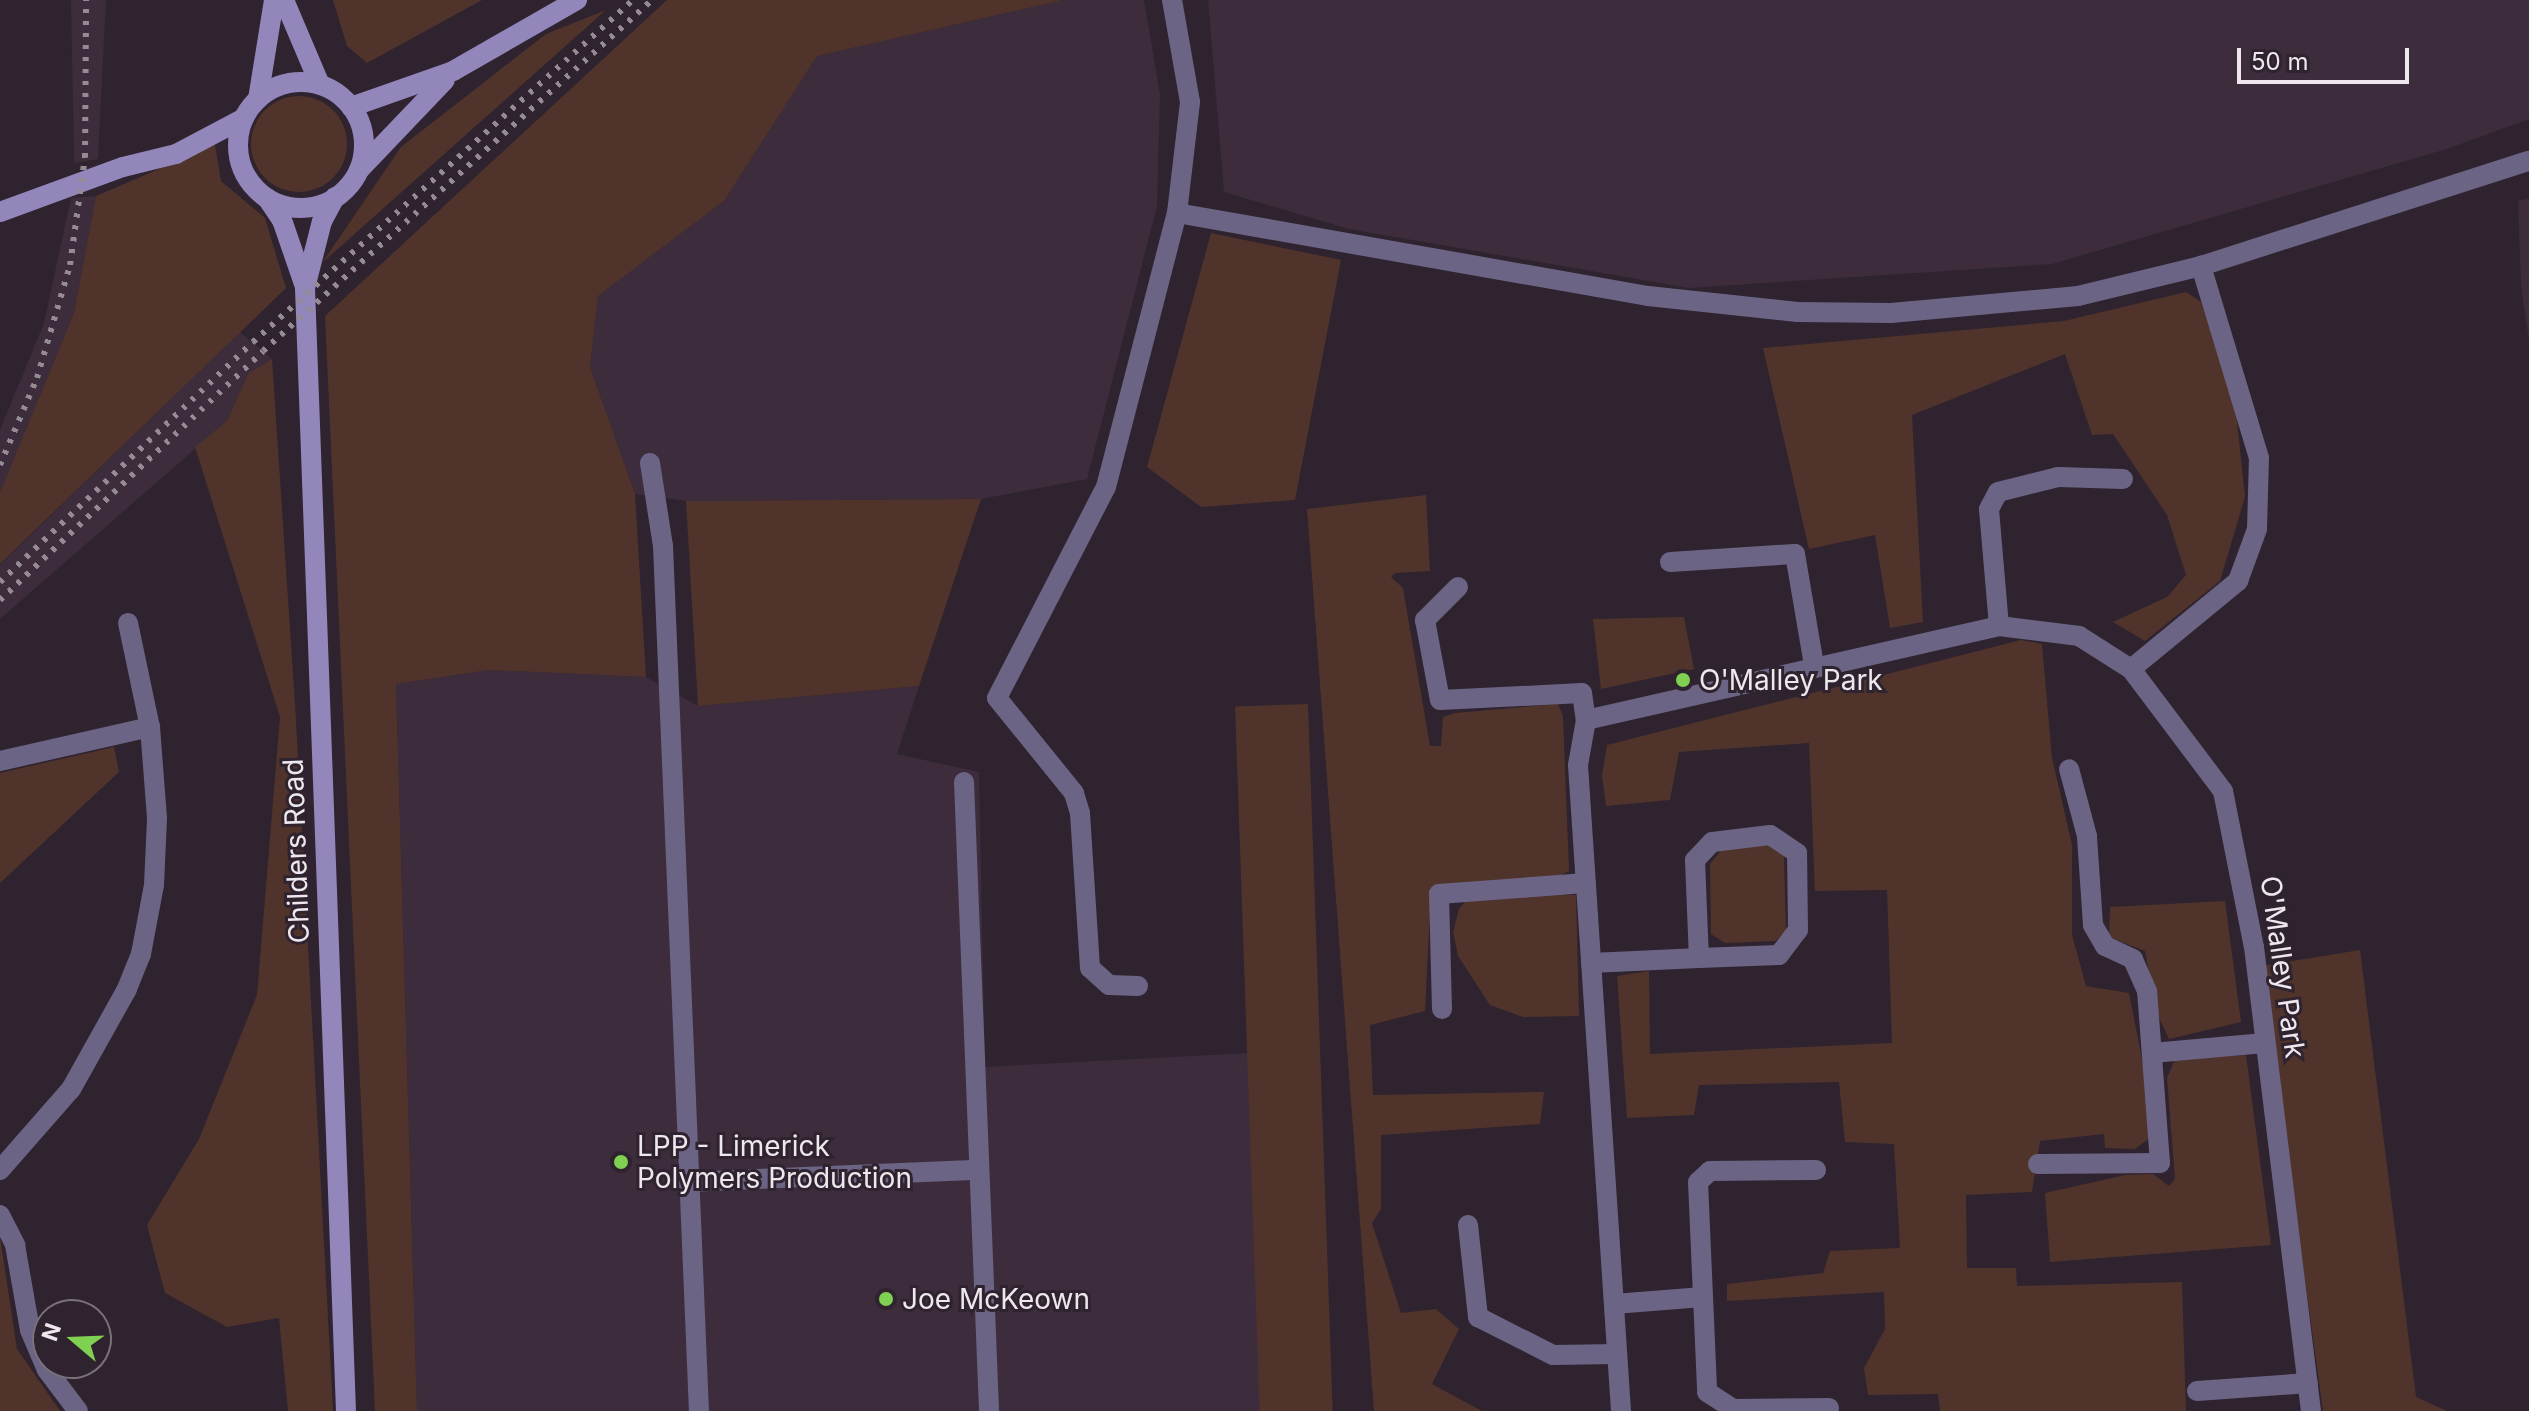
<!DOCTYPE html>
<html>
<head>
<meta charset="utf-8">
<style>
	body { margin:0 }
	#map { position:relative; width:2529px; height:1411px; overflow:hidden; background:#2e232e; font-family:Inter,sans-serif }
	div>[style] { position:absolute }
	.built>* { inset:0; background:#3d2d3c }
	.green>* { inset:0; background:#50342c; transform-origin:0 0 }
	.round { border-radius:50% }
	.street>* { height:20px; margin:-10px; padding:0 10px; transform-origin:10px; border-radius:10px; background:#6b6485 }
	.secondary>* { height:20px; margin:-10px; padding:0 10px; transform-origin:10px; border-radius:10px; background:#9286ba }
	.secondary>.ring { margin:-10px; padding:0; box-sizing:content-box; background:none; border:20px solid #9286ba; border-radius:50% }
	.rail>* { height:6px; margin-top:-3px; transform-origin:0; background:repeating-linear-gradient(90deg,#948b94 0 4px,transparent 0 12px) }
	.dots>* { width:22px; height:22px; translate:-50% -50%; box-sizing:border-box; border:4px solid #2e232e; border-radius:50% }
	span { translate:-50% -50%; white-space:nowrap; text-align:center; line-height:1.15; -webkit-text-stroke:6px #2e232e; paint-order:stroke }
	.poi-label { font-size:28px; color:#efe7ee }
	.left { translate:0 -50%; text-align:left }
	.street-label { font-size:28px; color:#efe7ee }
	.north { position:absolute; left:32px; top:1299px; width:80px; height:80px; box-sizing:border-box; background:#2e232e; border:2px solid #7b717b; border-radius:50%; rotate:289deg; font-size:22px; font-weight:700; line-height:32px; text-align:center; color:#efe7ee }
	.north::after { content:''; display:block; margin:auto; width:28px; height:36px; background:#80d051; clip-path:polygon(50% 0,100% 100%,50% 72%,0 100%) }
	.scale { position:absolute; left:2237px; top:48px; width:172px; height:36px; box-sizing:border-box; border:4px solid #efe7ee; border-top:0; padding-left:10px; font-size:24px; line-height:28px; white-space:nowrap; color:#efe7ee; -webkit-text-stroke:6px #2e232e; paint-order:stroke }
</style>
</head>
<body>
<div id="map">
	<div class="built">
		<div style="clip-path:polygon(71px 0,106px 0,98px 159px,74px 163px)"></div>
		<div style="clip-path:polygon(1063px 0,1144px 0,1160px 94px,1157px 206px,1087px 479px,981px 499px,686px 501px,635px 494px,590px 367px,598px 296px,724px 201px,817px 56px)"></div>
		<div style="clip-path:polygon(1208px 0,2529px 0,2529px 119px,2450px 148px,2052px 264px,1689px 288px,1349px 229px,1224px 192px)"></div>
		<div style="clip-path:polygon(96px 196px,74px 313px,0 492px,0 430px,44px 323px,71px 198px)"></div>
		<div style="clip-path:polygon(2529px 198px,2529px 341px,2521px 285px,2518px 201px)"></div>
		<div style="clip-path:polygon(240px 332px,272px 359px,248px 375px,227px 421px,0 619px,0 565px)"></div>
		<div style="clip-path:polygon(489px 670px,646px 677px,698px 706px,919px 686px,897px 754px,979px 772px,985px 1067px,1249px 1053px,1263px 1411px,417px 1411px,396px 684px)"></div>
	</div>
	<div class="green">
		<div style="clip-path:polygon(333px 0,482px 0,367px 63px,347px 46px)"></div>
		<div style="clip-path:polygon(667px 0,1063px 0,817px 56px,724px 201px,598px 296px,590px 367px,635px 494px,646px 677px,489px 670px,396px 684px,417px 1411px,375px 1411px,325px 316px)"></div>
		<div style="clip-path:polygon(606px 10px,322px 263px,401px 147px,546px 34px)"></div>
		<div class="round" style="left:251px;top:96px;width:96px;height:96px"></div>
		<div style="clip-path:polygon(215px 145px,221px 181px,265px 218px,286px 288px,0 564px,0 492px,74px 313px,96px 196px)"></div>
		<div style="clip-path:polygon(1211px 233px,1341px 260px,1295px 500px,1201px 507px,1147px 467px)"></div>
		<div style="clip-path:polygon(2186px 292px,2201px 302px,2235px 402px,2245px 497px,2220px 581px,2145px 641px,2113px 622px,2167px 597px,2186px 575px,2167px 515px,2113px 434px,2092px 435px,2065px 354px,1912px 415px,1923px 622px,1890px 628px,1875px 535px,1809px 549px,1763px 348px,2064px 321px)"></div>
		<div style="clip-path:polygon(272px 359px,295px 703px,333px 1411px,288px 1411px,279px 1318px,227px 1327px,165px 1293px,147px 1225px,199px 1139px,257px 995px,280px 717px,195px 447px,227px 421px,248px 374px)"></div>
		<div style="clip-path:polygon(1426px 495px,1430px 571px,1395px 573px,1391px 577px,1403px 588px,1430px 746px,1441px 746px,1443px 717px,1455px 713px,1558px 704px,1563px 716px,1569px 871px,1553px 879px,1431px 889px,1425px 1011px,1370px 1025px,1373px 1095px,1544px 1092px,1540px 1124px,1381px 1135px,1381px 1209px,1372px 1223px,1401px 1313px,1436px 1309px,1459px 1329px,1432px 1384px,1482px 1411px,1374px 1411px,1307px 509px)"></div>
		<div style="clip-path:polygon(981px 499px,919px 686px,698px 706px,686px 501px)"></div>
		<div style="clip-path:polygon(1684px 617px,1694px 669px,1601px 689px,1593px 619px)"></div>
		<div style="clip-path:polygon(2021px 640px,2042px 644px,2052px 758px,2072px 845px,2072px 935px,2086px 986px,2129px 993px,2150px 1101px,2148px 1139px,2135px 1149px,2105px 1148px,2104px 1134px,2040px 1141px,2032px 1192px,1966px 1195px,1967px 1268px,2016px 1268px,2017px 1286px,2182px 1282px,2186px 1411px,1940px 1411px,1938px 1394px,1868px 1395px,1864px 1368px,1885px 1329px,1884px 1292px,1727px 1301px,1727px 1284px,1823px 1273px,1830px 1251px,1900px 1248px,1894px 1144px,1845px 1142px,1839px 1082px,1699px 1085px,1694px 1115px,1627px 1118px,1617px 976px,1649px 971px,1650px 1054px,1892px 1043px,1887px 890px,1815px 891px,1809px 743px,1679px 752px,1670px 800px,1606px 806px,1602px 776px,1607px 745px)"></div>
		<div style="left:1308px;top:704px;width:708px;height:73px;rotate:88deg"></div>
		<div style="clip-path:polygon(114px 747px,119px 772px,0 883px,0 773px)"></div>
		<div style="clip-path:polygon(1770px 844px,1784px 856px,1786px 931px,1775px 941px,1725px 943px,1711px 934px,1710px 864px,1722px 849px)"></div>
		<div style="clip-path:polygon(1576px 895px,1579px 1016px,1523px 1017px,1490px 1005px,1458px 956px,1453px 932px,1459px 909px,1465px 902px,1488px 896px)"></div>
		<div style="clip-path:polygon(2225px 901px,2241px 1022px,2169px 1039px,2156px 1011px,2145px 951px,2109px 937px,2110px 907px)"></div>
		<div style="clip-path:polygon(2360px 950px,2416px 1397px,2447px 1411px,2323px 1411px,2262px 966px)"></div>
		<div style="clip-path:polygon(2246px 1055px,2271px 1245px,2050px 1262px,2045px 1193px,2125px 1175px,2153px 1174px,2169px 1186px,2175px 1179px,2167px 1078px,2175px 1059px)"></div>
		<div style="clip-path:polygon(0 1237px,17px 1349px,60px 1411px,0 1411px)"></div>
	</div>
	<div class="street">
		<div style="left:1177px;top:213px;width:478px;rotate:10deg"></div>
		<div style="left:1648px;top:296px;width:150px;rotate:6.1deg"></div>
		<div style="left:1797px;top:312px;width:94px;rotate:0.6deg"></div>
		<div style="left:1891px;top:313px;width:188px;rotate:-5.2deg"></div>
		<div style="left:2078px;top:296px;width:127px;rotate:-13.7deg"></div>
		<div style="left:2201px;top:266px;width:344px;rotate:-17.8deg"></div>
		<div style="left:650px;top:463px;width:84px;rotate:81.1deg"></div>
		<div style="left:663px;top:546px;width:866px;rotate:87.62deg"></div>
		<div style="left:1670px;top:562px;width:125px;rotate:-3.7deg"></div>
		<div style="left:1795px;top:554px;width:113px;rotate:80.3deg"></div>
		<div style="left:1458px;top:587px;width:47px;rotate:135deg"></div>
		<div style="left:1425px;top:620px;width:81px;rotate:79.4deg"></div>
		<div style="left:1440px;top:700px;width:142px;rotate:-2.8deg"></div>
		<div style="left:1582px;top:693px;width:27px;rotate:82deg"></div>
		<div style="left:128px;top:623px;width:106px;rotate:78.1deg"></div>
		<div style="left:1999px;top:626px;width:117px;rotate:-94.9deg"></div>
		<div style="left:1989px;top:509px;width:19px;rotate:-62deg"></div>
		<div style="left:1998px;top:492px;width:62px;rotate:-14deg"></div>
		<div style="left:2058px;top:477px;width:65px;rotate:1.8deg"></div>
		<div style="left:2131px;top:669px;width:139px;rotate:-39.4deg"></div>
		<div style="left:2238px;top:581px;width:55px;rotate:-69.9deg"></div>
		<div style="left:2257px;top:529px;width:71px;rotate:-88.4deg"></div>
		<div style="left:2259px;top:458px;width:201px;rotate:-106.8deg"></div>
		<div style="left:0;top:761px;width:154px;rotate:-12.8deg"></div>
		<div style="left:150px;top:727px;width:92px;rotate:85.6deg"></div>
		<div style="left:157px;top:819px;width:66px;rotate:92.6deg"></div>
		<div style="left:154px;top:885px;width:70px;rotate:100.7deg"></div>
		<div style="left:141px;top:954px;width:38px;rotate:112deg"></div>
		<div style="left:127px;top:989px;width:115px;rotate:119.2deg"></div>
		<div style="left:71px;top:1089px;width:108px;rotate:131.2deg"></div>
		<div style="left:964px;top:782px;width:629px;rotate:87.72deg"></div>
		<div style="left:1591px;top:963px;width:108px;rotate:-2.7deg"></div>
		<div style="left:1699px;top:958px;width:80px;rotate:-2.1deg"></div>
		<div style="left:1779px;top:955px;width:31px;rotate:-53deg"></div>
		<div style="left:1798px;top:930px;width:77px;rotate:-90.7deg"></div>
		<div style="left:1797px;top:853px;width:32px;rotate:-146deg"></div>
		<div style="left:1770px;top:835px;width:58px;rotate:173.1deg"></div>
		<div style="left:1712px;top:842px;width:25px;rotate:133deg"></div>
		<div style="left:1695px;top:860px;width:98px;rotate:87.7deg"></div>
		<div style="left:1138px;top:986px;width:29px;rotate:-178deg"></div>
		<div style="left:1109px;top:985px;width:25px;rotate:-138deg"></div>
		<div style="left:1090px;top:968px;width:155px;rotate:-93.7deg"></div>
		<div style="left:1080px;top:813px;width:21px;rotate:-107deg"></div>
		<div style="left:1074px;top:793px;width:122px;rotate:-129deg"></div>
		<div style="left:997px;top:698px;width:237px;rotate:-62.7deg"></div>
		<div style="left:1106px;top:487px;width:283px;rotate:-75.5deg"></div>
		<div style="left:1177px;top:213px;width:112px;rotate:-83.3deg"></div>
		<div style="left:1190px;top:102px;width:104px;rotate:-100deg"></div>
		<div style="left:1442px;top:1009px;width:115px;rotate:-91.5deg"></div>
		<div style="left:1439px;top:894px;width:147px;rotate:-4.3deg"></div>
		<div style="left:2152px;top:1053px;width:113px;rotate:-5.1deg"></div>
		<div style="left:2038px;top:1164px;width:122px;rotate:-0.5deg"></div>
		<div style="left:2160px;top:1163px;width:172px;rotate:-94.3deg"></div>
		<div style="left:2147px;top:991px;width:35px;rotate:-114deg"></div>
		<div style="left:2133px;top:959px;width:31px;rotate:-155deg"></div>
		<div style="left:2105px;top:946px;width:24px;rotate:-120deg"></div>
		<div style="left:2093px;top:925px;width:89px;rotate:-93.9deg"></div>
		<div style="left:2087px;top:836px;width:69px;rotate:-105deg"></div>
		<div style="left:1816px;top:1170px;width:106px;rotate:179.5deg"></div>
		<div style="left:1710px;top:1171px;width:16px;rotate:137deg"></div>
		<div style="left:1698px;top:1182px;width:210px;rotate:87.5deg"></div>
		<div style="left:1707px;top:1392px;width:31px;rotate:33deg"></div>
		<div style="left:1733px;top:1409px;width:96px;rotate:-0.6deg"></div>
		<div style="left:687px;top:1182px;width:292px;rotate:-2.4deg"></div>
		<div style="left:0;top:1215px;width:34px;rotate:63deg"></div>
		<div style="left:15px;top:1245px;width:86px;rotate:80deg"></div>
		<div style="left:30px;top:1330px;width:43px;rotate:67deg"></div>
		<div style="left:47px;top:1370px;width:51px;rotate:52.9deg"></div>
		<div style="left:1468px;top:1225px;width:93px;rotate:83.8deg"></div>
		<div style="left:1478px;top:1317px;width:84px;rotate:26.9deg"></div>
		<div style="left:1553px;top:1355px;width:64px;rotate:-0.9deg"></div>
		<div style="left:1614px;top:1304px;width:89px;rotate:-4.5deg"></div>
		<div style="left:2197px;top:1391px;width:111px;rotate:-4.1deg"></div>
		<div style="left:1621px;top:1411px;width:647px;rotate:-93.81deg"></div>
		<div style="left:1578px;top:765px;width:46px;rotate:-79.9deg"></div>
		<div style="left:1586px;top:720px;width:424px;rotate:-12.8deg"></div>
		<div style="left:1999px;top:626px;width:81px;rotate:7.1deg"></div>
		<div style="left:2079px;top:636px;width:62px;rotate:32.4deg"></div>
		<div style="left:2131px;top:669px;width:153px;rotate:53deg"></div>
		<div style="left:2223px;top:791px;width:159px;rotate:78.8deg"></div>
		<div style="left:2254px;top:947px;width:467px;rotate:83deg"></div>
	</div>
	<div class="secondary">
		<div style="left:284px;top:0;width:92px;rotate:67deg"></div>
		<div class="ring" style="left:238px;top:82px;width:106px;height:106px"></div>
		<div style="left:258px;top:99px;width:100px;rotate:-80.8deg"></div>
		<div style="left:351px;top:107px;width:108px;rotate:-19.4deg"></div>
		<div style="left:453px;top:71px;width:143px;rotate:-29.8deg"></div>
		<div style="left:359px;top:170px;width:124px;rotate:-46.3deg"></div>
		<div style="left:335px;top:197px;width:27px;rotate:118deg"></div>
		<div style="left:322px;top:221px;width:69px;rotate:104.2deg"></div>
		<div style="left:305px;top:288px;width:1124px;rotate:87.91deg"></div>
		<div style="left:267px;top:198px;width:27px;rotate:56deg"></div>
		<div style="left:282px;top:220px;width:68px;rotate:71deg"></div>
		<div style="left:0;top:212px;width:131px;rotate:-20.1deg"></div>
		<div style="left:123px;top:167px;width:55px;rotate:-13.8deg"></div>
		<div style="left:176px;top:154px;width:77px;rotate:-27.9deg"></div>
	</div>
	<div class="rail">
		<div style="left:0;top:465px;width:95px;rotate:-67deg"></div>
		<div style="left:37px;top:378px;width:118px;rotate:-73.7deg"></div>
		<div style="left:70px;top:265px;width:109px;rotate:-82.1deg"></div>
		<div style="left:85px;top:157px;width:157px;rotate:-89.6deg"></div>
		<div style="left:0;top:582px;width:349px;rotate:-43.5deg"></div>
		<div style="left:253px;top:342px;width:511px;rotate:-41.99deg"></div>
		<div style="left:0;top:600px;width:362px;rotate:-43.4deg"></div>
		<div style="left:263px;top:351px;width:524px;rotate:-42.06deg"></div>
	</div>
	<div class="dots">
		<div style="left:1683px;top:680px;background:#80d051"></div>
		<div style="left:621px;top:1162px;background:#80d051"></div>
		<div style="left:886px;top:1299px;background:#80d051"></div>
	</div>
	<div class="poi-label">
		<span class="left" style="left:1699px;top:680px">O'Malley Park</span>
		<span class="left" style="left:637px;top:1162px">LPP - Limerick<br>Polymers Production</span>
		<span class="left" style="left:902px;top:1299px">Joe McKeown</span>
	</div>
	<div class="street-label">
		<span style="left:296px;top:851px;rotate:-92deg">Childers Road</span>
		<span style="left:2283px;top:967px;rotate:82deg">O'Malley Park</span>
	</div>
	<div class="north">N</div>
	<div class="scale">50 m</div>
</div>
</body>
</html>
